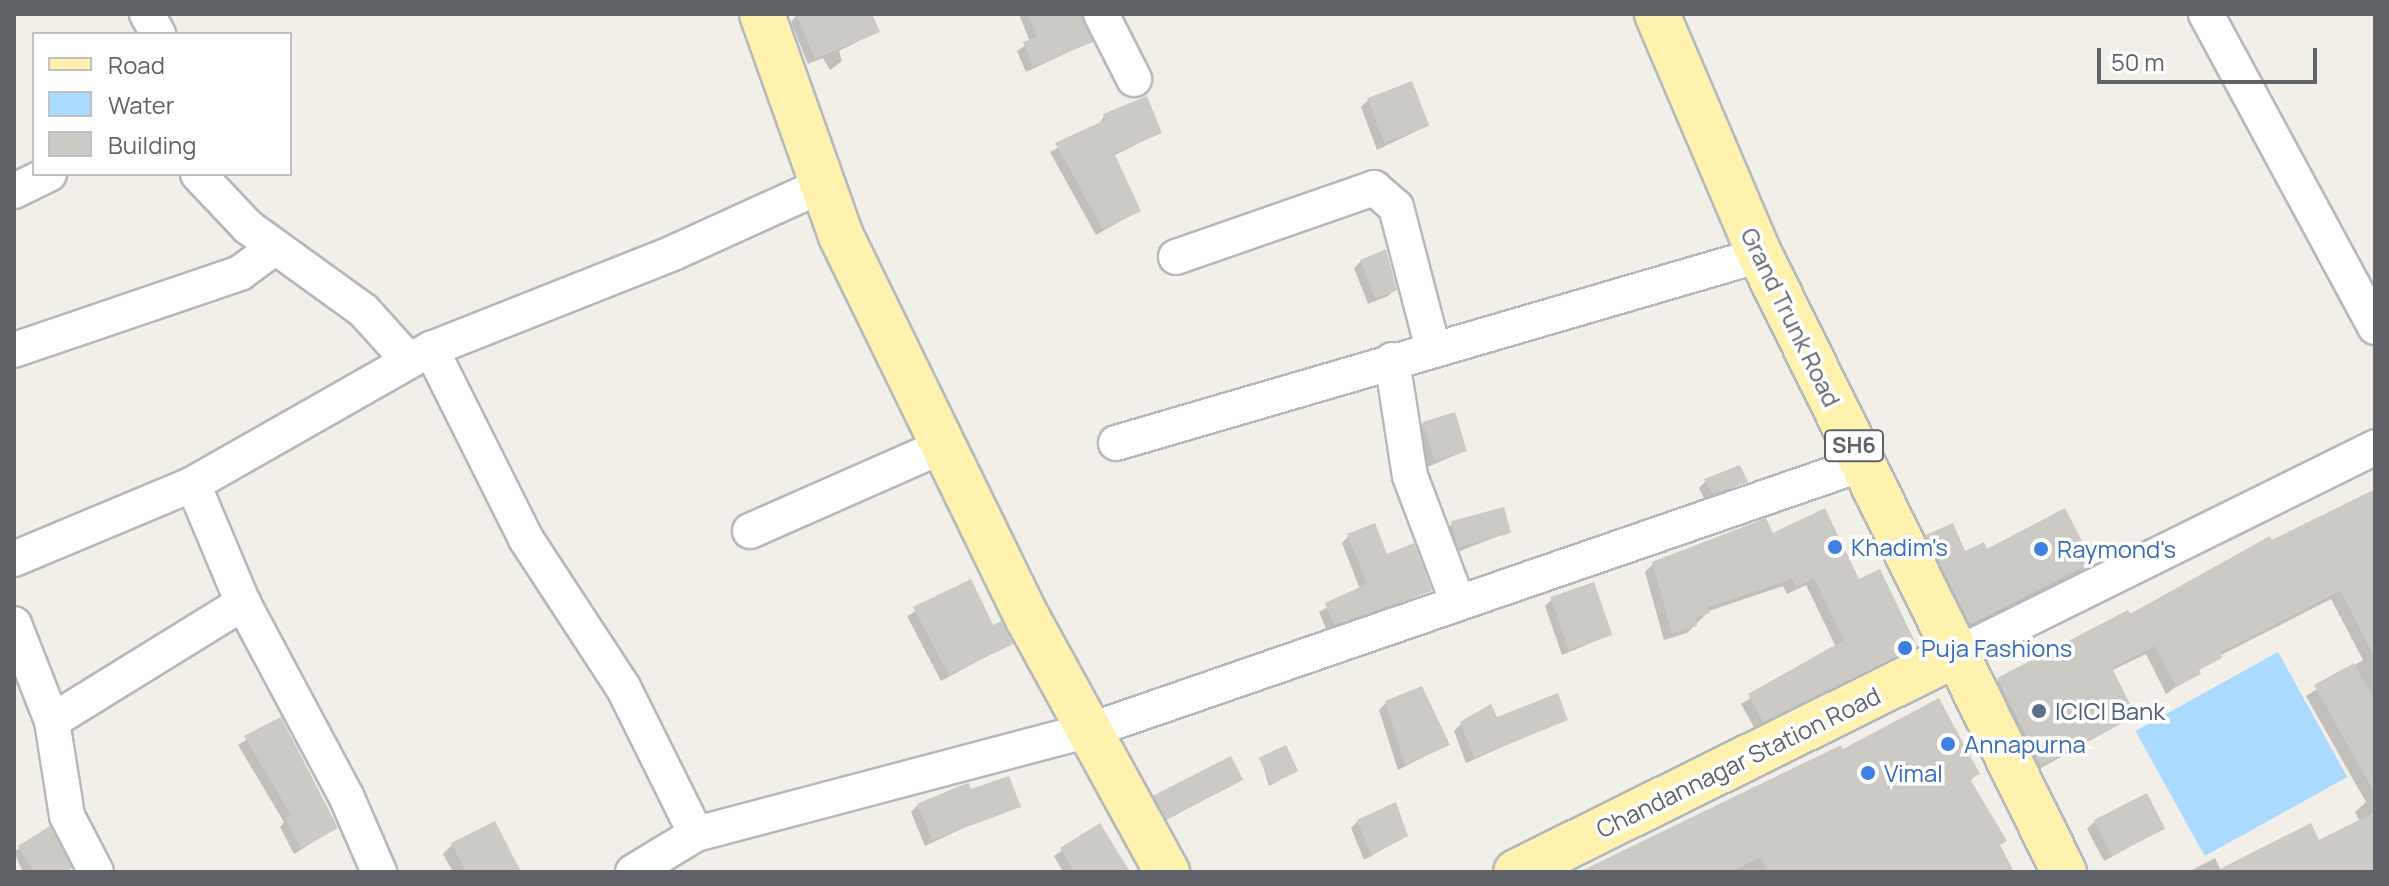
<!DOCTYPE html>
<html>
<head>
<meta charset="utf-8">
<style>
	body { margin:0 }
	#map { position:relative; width:2389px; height:886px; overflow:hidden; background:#f1efe8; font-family:Manrope,sans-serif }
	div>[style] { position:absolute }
	.water>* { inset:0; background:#aadaff; transform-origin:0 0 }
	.shadow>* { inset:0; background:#0003 }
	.building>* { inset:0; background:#cccac5; transform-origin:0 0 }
	.roads { filter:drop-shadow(2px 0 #b5b8bc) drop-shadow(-2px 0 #b5b8bc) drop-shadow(0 2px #b5b8bc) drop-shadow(0 -2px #b5b8bc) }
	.minor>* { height:34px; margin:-17px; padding:0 17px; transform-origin:17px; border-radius:17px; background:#fff }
	.major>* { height:44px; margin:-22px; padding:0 22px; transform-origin:22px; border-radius:22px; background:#fff2af }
	.dots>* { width:22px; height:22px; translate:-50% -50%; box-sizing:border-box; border:4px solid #fff; border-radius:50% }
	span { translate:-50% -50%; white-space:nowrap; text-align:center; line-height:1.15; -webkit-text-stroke:7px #fff; paint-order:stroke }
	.shield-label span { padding:2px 6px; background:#fff; border:2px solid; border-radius:6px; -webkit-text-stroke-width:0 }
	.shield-label { font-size:22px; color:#5f6368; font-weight:700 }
	.street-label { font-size:24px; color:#5f6368 }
	.shop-label { font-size:24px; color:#366cbe }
	.left { translate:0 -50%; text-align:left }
	.service-label { font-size:24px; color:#4e5e75 }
	.frame { position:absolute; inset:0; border:16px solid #5f6368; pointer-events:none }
	.legend { position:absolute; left:32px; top:32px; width:260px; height:144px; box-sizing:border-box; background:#fff; border:2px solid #bfc1c3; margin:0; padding:10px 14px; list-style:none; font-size:24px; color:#5f6368 }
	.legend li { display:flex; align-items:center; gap:16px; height:40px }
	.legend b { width:40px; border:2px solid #bfc1c3 }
	.scale { position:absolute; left:2097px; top:48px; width:220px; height:36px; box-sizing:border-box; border:4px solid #5f6368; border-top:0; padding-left:10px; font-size:24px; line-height:28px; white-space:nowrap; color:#5f6368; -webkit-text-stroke:6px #fff; paint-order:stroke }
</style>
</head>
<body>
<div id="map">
	<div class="water">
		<div style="left:2278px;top:652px;width:143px;height:163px;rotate:61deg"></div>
	</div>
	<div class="shadow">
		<div style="clip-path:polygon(870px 14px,877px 32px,839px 51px,842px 61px,830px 70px,823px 58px,808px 64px,791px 22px,798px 14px)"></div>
		<div style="clip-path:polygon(1019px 14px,1077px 14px,1090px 42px,1026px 72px,1017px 51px,1030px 42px)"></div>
		<div style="clip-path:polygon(1368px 100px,1427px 126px,1377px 150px,1361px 107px)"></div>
		<div style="clip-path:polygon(1104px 116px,1159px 133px,1113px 156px,1138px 211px,1096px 235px,1050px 152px,1098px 126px)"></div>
		<div style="clip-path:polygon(1361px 261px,1395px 289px,1388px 296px,1368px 304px,1354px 268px)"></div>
		<div style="clip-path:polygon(1423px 423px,1465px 451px,1425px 468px,1416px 430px)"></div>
		<div style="clip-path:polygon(1706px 481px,1746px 482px,1705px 500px,1699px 488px)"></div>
		<div style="clip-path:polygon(2375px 491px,2375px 872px,2188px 872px,2215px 858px,2221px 871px,2318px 843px,2360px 822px,2355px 812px,2366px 802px,2306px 696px,2363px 660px,2331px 599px,2219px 656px,2166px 694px,2146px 654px,2111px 671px,2134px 716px,2032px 773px,1989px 688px,1998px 680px)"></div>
		<div style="clip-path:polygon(1452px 524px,1509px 532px,1452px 554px,1445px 531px)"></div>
		<div style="clip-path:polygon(1349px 536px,1386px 556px,1430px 591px,1327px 631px,1319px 612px,1360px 589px,1342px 543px)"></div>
		<div style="clip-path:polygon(1772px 536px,1858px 581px,1914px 646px,1755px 729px,1741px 704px,1836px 647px,1806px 585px,1787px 594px,1783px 586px,1709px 611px,1687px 633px,1664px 640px,1645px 572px,1653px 564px)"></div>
		<div style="clip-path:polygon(1927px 537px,1964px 553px,2091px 562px,2080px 573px,1959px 633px,1917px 548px)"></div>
		<div style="clip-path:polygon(970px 581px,992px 628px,1011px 643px,941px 681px,907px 616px)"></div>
		<div style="clip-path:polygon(1552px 599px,1610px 635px,1562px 655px,1545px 606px)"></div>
		<div style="clip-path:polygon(1386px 703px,1447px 745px,1398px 770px,1379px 710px)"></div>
		<div style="clip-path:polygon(1496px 719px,1566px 719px,1466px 763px,1454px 731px,1461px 724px)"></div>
		<div style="clip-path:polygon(280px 720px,336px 828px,294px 854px,280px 827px,284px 822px,238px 745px)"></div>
		<div style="clip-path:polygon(1842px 752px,1977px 774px,1970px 781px,2011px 872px,1584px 872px)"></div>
		<div style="clip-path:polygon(1261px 759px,1296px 771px,1269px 786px)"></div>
		<div style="clip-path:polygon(1241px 780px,1159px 824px,1147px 803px,1154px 796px)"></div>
		<div style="clip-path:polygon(970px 792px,1004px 809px,925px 846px,911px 812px,918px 805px)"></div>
		<div style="clip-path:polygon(1358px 821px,1406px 836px,1364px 860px,1351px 828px)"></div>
		<div style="clip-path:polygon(2094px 822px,2162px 829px,2104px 861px,2087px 829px)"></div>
		<div style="clip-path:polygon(1099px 826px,1128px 872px,1063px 872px,1054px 856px)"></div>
		<div style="clip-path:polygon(49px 829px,71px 872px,23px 872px,14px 852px)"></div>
		<div style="clip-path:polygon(452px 845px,519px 872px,453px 872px,443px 854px)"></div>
	</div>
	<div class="building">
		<div style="clip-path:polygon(796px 14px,872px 14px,880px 32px,815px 59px)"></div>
		<div style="clip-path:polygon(1028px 14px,1081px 14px,1093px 42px,1033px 67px,1023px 42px,1037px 37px)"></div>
		<div style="left:1412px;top:81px;width:48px;height:48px;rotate:69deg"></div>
		<div style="clip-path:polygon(1147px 96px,1162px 133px,1114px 153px,1141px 211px,1103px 229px,1055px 143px,1105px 120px,1103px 114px)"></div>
		<div style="clip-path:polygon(1386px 249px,1397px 290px,1375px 298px,1360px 260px)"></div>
		<div style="left:1455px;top:412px;width:41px;height:34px;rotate:73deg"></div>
		<div style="clip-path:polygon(1740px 465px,1748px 482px,1712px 494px,1704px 479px)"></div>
		<div style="clip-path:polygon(2375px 489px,2375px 658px,2340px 591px,2220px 653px,2222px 658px,2199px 670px,2201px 674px,2176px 687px,2155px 646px,2112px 668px,2136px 716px,2041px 765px,1997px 678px,2128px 610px,2130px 614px,2270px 536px,2272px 540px)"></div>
		<div style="left:1504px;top:507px;width:27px;height:55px;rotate:75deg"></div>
		<div style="clip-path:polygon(1825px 508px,1859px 579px,1880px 569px,1917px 646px,1763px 722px,1748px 694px,1844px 640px,1814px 578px,1796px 587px,1792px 579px,1708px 607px,1710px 613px,1696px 618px,1697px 626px,1672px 633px,1652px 562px,1766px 518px,1773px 533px)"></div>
		<div style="clip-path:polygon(2065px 508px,2093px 562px,1970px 624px,1926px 535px,1953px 523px,1965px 551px,1984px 542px,1987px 549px)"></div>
		<div style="clip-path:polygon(1375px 523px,1387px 554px,1414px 543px,1432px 591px,1334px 625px,1325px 603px,1367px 584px,1347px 534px)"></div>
		<div style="clip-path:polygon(971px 579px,993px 625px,1001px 621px,1013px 644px,949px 675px,913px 607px)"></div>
		<div style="left:1594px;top:582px;width:56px;height:46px;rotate:71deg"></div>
		<div style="clip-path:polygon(2354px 663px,2375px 701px,2375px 794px,2314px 685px)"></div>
		<div style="clip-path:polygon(1422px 686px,1450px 745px,1405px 765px,1385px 701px)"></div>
		<div style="clip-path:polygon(1558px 693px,1568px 720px,1474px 758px,1460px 722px,1491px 704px,1497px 717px)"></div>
		<div style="clip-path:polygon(1939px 698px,1980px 774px,1970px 779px,2007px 841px,2000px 845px,2014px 872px,1768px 872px,1760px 857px,1730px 872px,1579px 872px,1841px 745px,1843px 749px)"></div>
		<div style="clip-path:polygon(281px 717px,338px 828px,301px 848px,285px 818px,291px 815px,244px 736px)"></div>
		<div style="left:1286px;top:745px;width:29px;height:30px;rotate:65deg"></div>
		<div style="left:1231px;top:756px;width:27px;height:87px;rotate:63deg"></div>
		<div style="clip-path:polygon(1009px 776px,1021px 807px,932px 840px,917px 804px,962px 785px,969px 783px,971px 789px)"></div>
		<div style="left:2147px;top:793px;width:40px;height:60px;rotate:63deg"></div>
		<div style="clip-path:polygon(1396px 802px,1408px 836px,1371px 855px,1357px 820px)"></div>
		<div style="clip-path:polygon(2375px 812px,2375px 872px,2214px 872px,2311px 823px,2319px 840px)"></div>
		<div style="clip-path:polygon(495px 821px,521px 872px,466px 872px,451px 843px)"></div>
		<div style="clip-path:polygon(1100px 823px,1130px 872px,1074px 872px,1060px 848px)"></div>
		<div style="clip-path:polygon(50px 826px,72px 868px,65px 872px,34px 872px,18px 846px)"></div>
	</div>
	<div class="roads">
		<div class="minor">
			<div style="left:147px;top:14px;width:23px;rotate:61deg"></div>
			<div style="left:1101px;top:14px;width:73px;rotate:63.1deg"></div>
			<div style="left:2206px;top:14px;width:356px;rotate:61.6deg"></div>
			<div style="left:198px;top:174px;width:73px;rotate:46.7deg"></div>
			<div style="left:248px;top:227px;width:143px;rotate:35.9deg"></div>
			<div style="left:364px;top:311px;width:67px;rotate:48deg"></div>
			<div style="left:14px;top:191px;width:39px;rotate:-26deg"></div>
			<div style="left:1176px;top:257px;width:210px;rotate:-19.2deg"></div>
			<div style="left:1374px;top:188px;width:29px;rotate:41deg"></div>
			<div style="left:1396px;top:207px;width:147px;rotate:75.4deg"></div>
			<div style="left:431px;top:349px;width:212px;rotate:63.4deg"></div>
			<div style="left:526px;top:539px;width:177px;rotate:56.8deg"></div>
			<div style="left:623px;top:687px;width:164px;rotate:63.6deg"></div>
			<div style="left:14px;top:350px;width:239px;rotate:-18.8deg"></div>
			<div style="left:240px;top:273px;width:42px;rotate:-36.3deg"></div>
			<div style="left:1392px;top:360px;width:117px;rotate:81.2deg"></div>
			<div style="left:1410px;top:476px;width:136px;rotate:69.3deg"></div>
			<div style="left:1116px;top:443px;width:671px;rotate:-16.27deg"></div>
			<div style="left:193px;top:484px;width:129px;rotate:67.2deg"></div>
			<div style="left:750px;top:531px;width:211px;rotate:-23.8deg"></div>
			<div style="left:14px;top:559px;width:194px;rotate:-22.7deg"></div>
			<div style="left:193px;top:484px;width:274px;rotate:-29.6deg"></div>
			<div style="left:431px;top:349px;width:260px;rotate:-21.6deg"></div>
			<div style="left:673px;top:253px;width:165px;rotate:-24.4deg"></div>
			<div style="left:14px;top:624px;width:104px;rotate:68.6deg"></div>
			<div style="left:52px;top:721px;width:96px;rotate:81deg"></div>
			<div style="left:67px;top:816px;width:63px;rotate:62.6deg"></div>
			<div style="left:1959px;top:653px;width:464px;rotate:-26.3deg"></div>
			<div style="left:52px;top:721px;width:225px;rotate:-31.7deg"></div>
			<div style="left:243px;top:603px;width:221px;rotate:61.9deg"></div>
			<div style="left:347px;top:798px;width:81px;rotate:66.6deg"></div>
			<div style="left:633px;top:872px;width:74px;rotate:-31.1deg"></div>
			<div style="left:696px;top:834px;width:408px;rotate:-14.8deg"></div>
			<div style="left:1091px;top:730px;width:816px;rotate:-19.03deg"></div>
		</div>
		<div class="major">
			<div style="left:762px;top:14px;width:236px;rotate:70.4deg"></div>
			<div style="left:841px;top:236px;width:426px;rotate:64deg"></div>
			<div style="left:1028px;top:619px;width:289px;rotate:61.2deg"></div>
			<div style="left:1657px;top:14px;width:262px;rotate:66.9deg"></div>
			<div style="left:1760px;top:255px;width:688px;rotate:63.77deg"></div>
			<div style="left:1516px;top:872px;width:494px;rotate:-26.3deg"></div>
		</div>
	</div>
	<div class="dots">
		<div style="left:1835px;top:547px;background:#3f7fe0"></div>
		<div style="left:2041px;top:549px;background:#3f7fe0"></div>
		<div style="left:1905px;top:648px;background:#3f7fe0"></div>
		<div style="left:2039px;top:711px;background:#5c6f8a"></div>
		<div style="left:1948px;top:744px;background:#3f7fe0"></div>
		<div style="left:1868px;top:773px;background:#3f7fe0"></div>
	</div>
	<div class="shield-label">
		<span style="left:1854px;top:446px">SH6</span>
	</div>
	<div class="street-label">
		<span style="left:1791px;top:317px;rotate:64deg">Grand Trunk Road</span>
		<span style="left:1738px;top:762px;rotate:-26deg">Chandannagar Station Road</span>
	</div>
	<div class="shop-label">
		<span class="left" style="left:1851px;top:547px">Khadim's</span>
		<span class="left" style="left:2057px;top:549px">Raymond's</span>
		<span class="left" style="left:1921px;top:648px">Puja Fashions</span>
		<span class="left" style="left:1964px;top:744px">Annapurna</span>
		<span class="left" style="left:1884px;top:773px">Vimal</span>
	</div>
	<div class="service-label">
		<span class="left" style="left:2055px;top:711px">ICICI Bank</span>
	</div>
	<div class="frame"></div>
	<ul class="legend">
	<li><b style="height:10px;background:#fff2af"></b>Road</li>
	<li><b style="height:22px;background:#aadaff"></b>Water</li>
	<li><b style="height:22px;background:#cccac5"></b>Building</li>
	</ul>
	<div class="scale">50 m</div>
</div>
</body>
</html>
